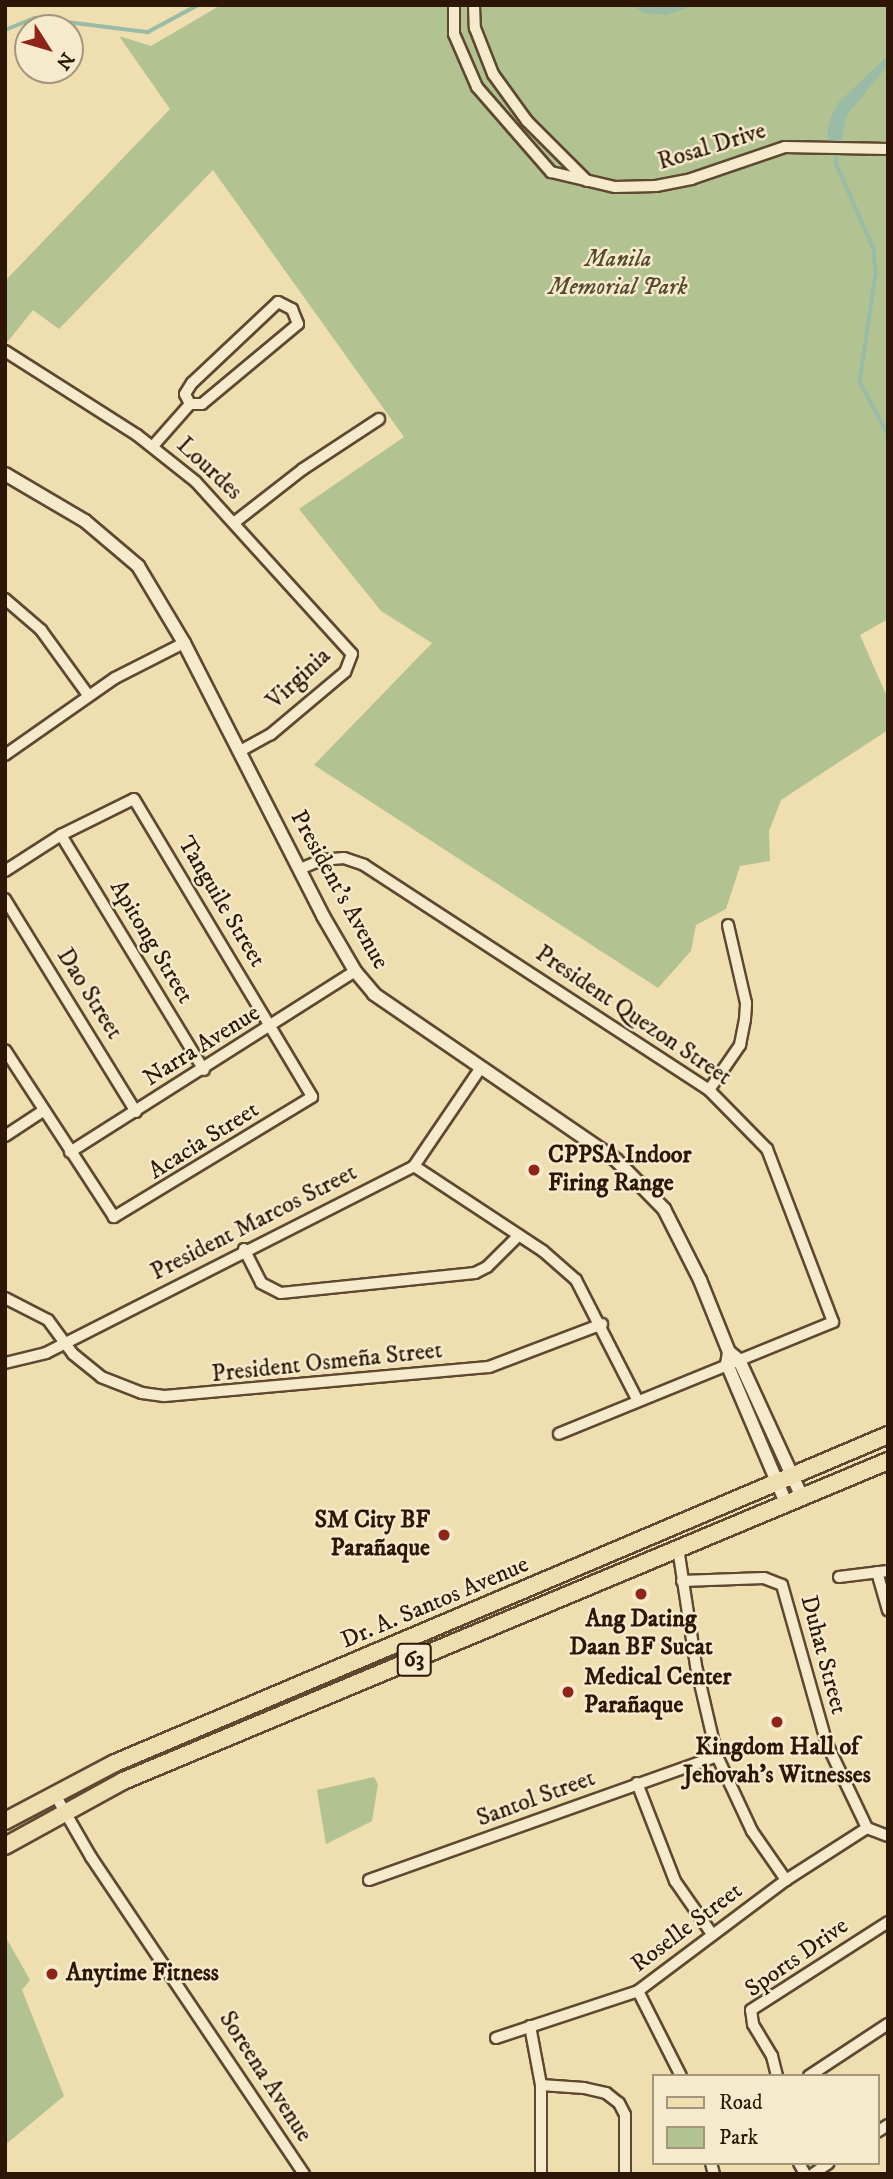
<!DOCTYPE html>
<html>
<head>
<meta charset="utf-8">
<style>
	body { margin:0 }
	#map { position:relative; width:893px; height:2179px; overflow:hidden; background:#efdeb0; font-family:"IM FELL DW Pica",serif }
	div>[style] { position:absolute }
	.green>* { inset:0; background:#b2c291 }
	.water>* { inset:0; background:#9abca7 }
	.stream>* { height:3.5px; margin:-1.75px; padding:0 1.75px; transform-origin:1.75px; border-radius:1.75px; background:#9abca7 }
	.roads { filter:drop-shadow(2px 0 #5e4830) drop-shadow(-2px 0 #5e4830) drop-shadow(0 2px #5e4830) drop-shadow(0 -2px #5e4830) }
	.minor>* { height:10px; margin:-5px; padding:0 5px; transform-origin:5px; border-radius:5px; background:#f5eacc }
	.tertiary>* { height:12px; margin:-6px; padding:0 6px; transform-origin:6px; border-radius:6px; background:#f5eacc }
	.primary>* { height:16px; margin:-8px; padding:0 8px; transform-origin:8px; border-radius:8px; background:#efdeb0 }
	.dots>* { width:19px; height:19px; translate:-50% -50%; box-sizing:border-box; border:4px solid #f5eacc; border-radius:50% }
	span { translate:-50% -50%; white-space:nowrap; text-align:center; line-height:1.15; -webkit-text-stroke:5px #f5eacc; paint-order:stroke }
	.shield-label span { padding:2px 5px; background:#f5eacc; border:2px solid; border-radius:5px; -webkit-text-stroke-width:0 }
	.shield-label { font-size:23px; color:#2d1605; font-weight:700 }
	.street-label { font-size:24px; color:#2d1605 }
	.park-label { font-size:24px; color:#554a2f; font-style:italic }
	.poi-label { font-size:24px; color:#2d1605; font-weight:700 }
	.left { translate:0 -50%; text-align:left }
	.right { translate:-100% -50%; text-align:right }
	.frame { position:absolute; inset:0; border:7px solid #2d1605; pointer-events:none }
	.legend { position:absolute; left:652px; top:2074px; width:228px; height:91px; box-sizing:border-box; background:#f5eacc; border:2px solid #a5957c; margin:0; padding:9px 12px; list-style:none; font-size:21px; color:#2d1605 }
	.legend li { display:flex; align-items:center; gap:14px; height:35px }
	.legend b { width:35px; border:2px solid #a5957c }
	.north { position:absolute; left:14px; top:14px; width:70px; height:70px; box-sizing:border-box; background:#f5eacc; border:2px solid #a5957c; border-radius:50%; rotate:127deg; font-size:19px; font-weight:700; line-height:28px; text-align:center; color:#2d1605 }
	.north::after { content:''; display:block; margin:auto; width:24px; height:32px; background:#8f2418; clip-path:polygon(50% 0,100% 100%,50% 72%,0 100%) }
</style>
</head>
<body>
<div id="map">
	<div class="green">
		<div style="clip-path:polygon(221px 5px,888px 5px,888px 619px,860px 635px,888px 699px,888px 730px,781px 800px,769px 831px,770px 861px,740px 866px,726px 909px,696px 925px,691px 951px,658px 988px,314px 765px,432px 643px,381px 611px,299px 509px,404px 437px,213px 170px,59px 329px,33px 310px,5px 345px,5px 281px,170px 109px,119px 36px,151px 46px)"></div>
		<div style="clip-path:polygon(374px 1777px,378px 1784px,372px 1821px,326px 1844px,317px 1790px)"></div>
		<div style="clip-path:polygon(5px 1936px,30px 1980px,22px 1990px,64px 2096px,5px 2145px)"></div>
	</div>
	<div class="water">
		<div style="clip-path:polygon(632px 5px,696px 5px,666px 15px,643px 13px)"></div>
		<div style="clip-path:polygon(888px 55px,888px 65px,847px 115px,836px 166px,827px 132px,831px 117px,838px 103px)"></div>
	</div>
	<div class="stream">
		<div style="left:5px;top:30px;width:32px;rotate:-22deg"></div>
		<div style="left:35px;top:18px;width:114px;rotate:7.1deg"></div>
		<div style="left:148px;top:32px;width:57px;rotate:-28.4deg"></div>
		<div style="left:836px;top:163px;width:94px;rotate:66.2deg"></div>
		<div style="left:874px;top:249px;width:25px;rotate:85deg"></div>
		<div style="left:876px;top:274px;width:109px;rotate:98.4deg"></div>
		<div style="left:860px;top:382px;width:59px;rotate:61.7deg"></div>
	</div>
	<div class="roads">
		<div class="minor">
			<div style="left:454px;top:5px;width:29px;rotate:90deg"></div>
			<div style="left:454px;top:34px;width:58px;rotate:66.5deg"></div>
			<div style="left:477px;top:87px;width:113px;rotate:49deg"></div>
			<div style="left:551px;top:172px;width:66px;rotate:13.2deg"></div>
			<div style="left:615px;top:187px;width:41px;rotate:-1.4deg"></div>
			<div style="left:656px;top:186px;width:36px;rotate:-11deg"></div>
			<div style="left:691px;top:179px;width:99px;rotate:-18.8deg"></div>
			<div style="left:785px;top:147px;width:103px;rotate:1.1deg"></div>
			<div style="left:474px;top:5px;width:23px;rotate:88deg"></div>
			<div style="left:475px;top:28px;width:49px;rotate:68.6deg"></div>
			<div style="left:493px;top:74px;width:58px;rotate:54.1deg"></div>
			<div style="left:527px;top:121px;width:85px;rotate:45deg"></div>
			<div style="left:278px;top:302px;width:16px;rotate:27deg"></div>
			<div style="left:292px;top:309px;width:16px;rotate:68deg"></div>
			<div style="left:298px;top:324px;width:125px;rotate:140.2deg"></div>
			<div style="left:202px;top:404px;width:12px;rotate:180deg"></div>
			<div style="left:190px;top:404px;width:11px;rotate:-117deg"></div>
			<div style="left:185px;top:394px;width:13px;rotate:-58deg"></div>
			<div style="left:192px;top:383px;width:118px;rotate:-43.3deg"></div>
			<div style="left:5px;top:351px;width:156px;rotate:32.5deg"></div>
			<div style="left:137px;top:435px;width:75px;rotate:38.5deg"></div>
			<div style="left:196px;top:482px;width:232px;rotate:47.8deg"></div>
			<div style="left:352px;top:654px;width:19px;rotate:111deg"></div>
			<div style="left:345px;top:672px;width:97px;rotate:140deg"></div>
			<div style="left:271px;top:734px;width:35px;rotate:151deg"></div>
			<div style="left:153px;top:446px;width:56px;rotate:-48.6deg"></div>
			<div style="left:235px;top:522px;width:86px;rotate:-37.9deg"></div>
			<div style="left:303px;top:469px;width:91px;rotate:-33.3deg"></div>
			<div style="left:5px;top:599px;width:48px;rotate:40.7deg"></div>
			<div style="left:41px;top:630px;width:80px;rotate:54.1deg"></div>
			<div style="left:5px;top:755px;width:134px;rotate:-35deg"></div>
			<div style="left:115px;top:678px;width:77px;rotate:-26.9deg"></div>
			<div style="left:61px;top:835px;width:275px;rotate:58.7deg"></div>
			<div style="left:300px;top:869px;width:23px;rotate:-23deg"></div>
			<div style="left:321px;top:860px;width:23px;rotate:-5deg"></div>
			<div style="left:344px;top:858px;width:21px;rotate:19deg"></div>
			<div style="left:364px;top:865px;width:412px;rotate:33.1deg"></div>
			<div style="left:709px;top:1090px;width:83px;rotate:45.5deg"></div>
			<div style="left:767px;top:1149px;width:185px;rotate:69.1deg"></div>
			<div style="left:833px;top:1322px;width:296px;rotate:157.8deg"></div>
			<div style="left:5px;top:871px;width:67px;rotate:-32.7deg"></div>
			<div style="left:61px;top:835px;width:81px;rotate:-26.3deg"></div>
			<div style="left:134px;top:799px;width:347px;rotate:59.1deg"></div>
			<div style="left:312px;top:1097px;width:232px;rotate:148.8deg"></div>
			<div style="left:114px;top:1217px;width:199px;rotate:-123.1deg"></div>
			<div style="left:5px;top:899px;width:250px;rotate:58.4deg"></div>
			<div style="left:709px;top:1090px;width:55px;rotate:-55.4deg"></div>
			<div style="left:740px;top:1045px;width:26px;rotate:-79deg"></div>
			<div style="left:745px;top:1019px;width:16px;rotate:-86deg"></div>
			<div style="left:746px;top:1003px;width:80px;rotate:-103deg"></div>
			<div style="left:5px;top:1136px;width:45px;rotate:-33.3deg"></div>
			<div style="left:70px;top:1152px;width:338px;rotate:-32.4deg"></div>
			<div style="left:414px;top:1166px;width:154px;rotate:33.4deg"></div>
			<div style="left:543px;top:1251px;width:44px;rotate:41.3deg"></div>
			<div style="left:576px;top:1280px;width:136px;rotate:62.9deg"></div>
			<div style="left:244px;top:1249px;width:38px;rotate:63deg"></div>
			<div style="left:261px;top:1283px;width:22px;rotate:27deg"></div>
			<div style="left:281px;top:1293px;width:195px;rotate:-5.9deg"></div>
			<div style="left:475px;top:1273px;width:13px;rotate:-27deg"></div>
			<div style="left:487px;top:1267px;width:45px;rotate:-45deg"></div>
			<div style="left:5px;top:1298px;width:48px;rotate:27.1deg"></div>
			<div style="left:48px;top:1320px;width:42px;rotate:53.7deg"></div>
			<div style="left:73px;top:1354px;width:36px;rotate:39deg"></div>
			<div style="left:101px;top:1377px;width:44px;rotate:21.3deg"></div>
			<div style="left:142px;top:1393px;width:22px;rotate:8deg"></div>
			<div style="left:164px;top:1396px;width:326px;rotate:-5.1deg"></div>
			<div style="left:489px;top:1367px;width:121px;rotate:-20.8deg"></div>
			<div style="left:5px;top:1363px;width:42px;rotate:-13.7deg"></div>
			<div style="left:46px;top:1353px;width:413px;rotate:-26.9deg"></div>
			<div style="left:414px;top:1166px;width:117px;rotate:-55.8deg"></div>
			<div style="left:678px;top:1548px;width:119px;rotate:81.3deg"></div>
			<div style="left:696px;top:1666px;width:92px;rotate:76.9deg"></div>
			<div style="left:717px;top:1756px;width:83px;rotate:65deg"></div>
			<div style="left:752px;top:1831px;width:60px;rotate:55.2deg"></div>
			<div style="left:877px;top:1572px;width:40px;rotate:74deg"></div>
			<div style="left:839px;top:1577px;width:49px;rotate:-7deg"></div>
			<div style="left:682px;top:1581px;width:82px;rotate:-2.1deg"></div>
			<div style="left:764px;top:1578px;width:19px;rotate:21deg"></div>
			<div style="left:782px;top:1585px;width:165px;rotate:74.2deg"></div>
			<div style="left:827px;top:1744px;width:93px;rotate:64.5deg"></div>
			<div style="left:637px;top:1783px;width:105px;rotate:68.8deg"></div>
			<div style="left:675px;top:1881px;width:65px;rotate:55.1deg"></div>
			<div style="left:54px;top:1793px;width:74px;rotate:60deg"></div>
			<div style="left:91px;top:1857px;width:382px;rotate:56.1deg"></div>
			<div style="left:369px;top:1880px;width:369px;rotate:-19.6deg"></div>
			<div style="left:638px;top:1991px;width:95px;rotate:63.2deg"></div>
			<div style="left:530px;top:2026px;width:60px;rotate:79.4deg"></div>
			<div style="left:541px;top:2085px;width:89px;rotate:90deg"></div>
			<div style="left:496px;top:2038px;width:150px;rotate:-18.3deg"></div>
			<div style="left:638px;top:1991px;width:185px;rotate:-36.9deg"></div>
			<div style="left:786px;top:1880px;width:96px;rotate:-32.7deg"></div>
			<div style="left:867px;top:1828px;width:22px;rotate:21deg"></div>
			<div style="left:777px;top:2076px;width:21px;rotate:-104deg"></div>
			<div style="left:772px;top:2056px;width:37px;rotate:-121deg"></div>
			<div style="left:753px;top:2024px;width:14px;rotate:-98deg"></div>
			<div style="left:751px;top:2010px;width:163px;rotate:-32.7deg"></div>
			<div style="left:809px;top:2076px;width:95px;rotate:-33.4deg"></div>
			<div style="left:541px;top:2085px;width:43px;rotate:4deg"></div>
			<div style="left:584px;top:2088px;width:23px;rotate:13deg"></div>
			<div style="left:606px;top:2093px;width:16px;rotate:38deg"></div>
			<div style="left:619px;top:2103px;width:13px;rotate:63deg"></div>
			<div style="left:625px;top:2115px;width:59px;rotate:90deg"></div>
			<div style="left:877px;top:2132px;width:13px;rotate:-32deg"></div>
			<div style="left:711px;top:2163px;width:11px;rotate:75deg"></div>
			<div style="left:799px;top:2163px;width:13px;rotate:61deg"></div>
			<div style="left:813px;top:2174px;width:19px;rotate:-35deg"></div>
		</div>
		<div class="tertiary">
			<div style="left:5px;top:474px;width:93px;rotate:30.4deg"></div>
			<div style="left:85px;top:521px;width:70px;rotate:40.3deg"></div>
			<div style="left:138px;top:566px;width:90px;rotate:59.1deg"></div>
			<div style="left:184px;top:643px;width:306px;rotate:63deg"></div>
			<div style="left:323px;top:916px;width:64px;rotate:59.8deg"></div>
			<div style="left:355px;top:971px;width:30px;rotate:50deg"></div>
			<div style="left:374px;top:994px;width:293px;rotate:34.4deg"></div>
			<div style="left:616px;top:1160px;width:69px;rotate:45.6deg"></div>
			<div style="left:664px;top:1209px;width:80px;rotate:63.1deg"></div>
			<div style="left:700px;top:1280px;width:78px;rotate:68.1deg"></div>
			<div style="left:729px;top:1352px;width:12px;rotate:99deg"></div>
			<div style="left:727px;top:1364px;width:151px;rotate:67deg"></div>
			<div style="left:729px;top:1352px;width:13px;rotate:39deg"></div>
			<div style="left:739px;top:1360px;width:151px;rotate:65.3deg"></div>
		</div>
		<div class="primary">
			<div style="left:5px;top:1821px;width:124px;rotate:-27.8deg"></div>
			<div style="left:115px;top:1763px;width:840px;rotate:-22.99deg"></div>
			<div style="left:5px;top:1846px;width:135px;rotate:-28.8deg"></div>
			<div style="left:123px;top:1781px;width:829px;rotate:-22.7deg"></div>
		</div>
	</div>
	<div class="dots">
		<div style="left:534px;top:1170px;background:#8f2418"></div>
		<div style="left:444px;top:1535px;background:#8f2418"></div>
		<div style="left:641px;top:1594px;background:#8f2418"></div>
		<div style="left:568px;top:1692px;background:#8f2418"></div>
		<div style="left:777px;top:1722px;background:#8f2418"></div>
		<div style="left:52px;top:1974px;background:#8f2418"></div>
	</div>
	<div class="shield-label">
		<span style="left:414px;top:1660px">63</span>
	</div>
	<div class="street-label">
		<span style="left:712px;top:147px;rotate:-17deg">Rosal Drive</span>
		<span style="left:209px;top:469px;rotate:43deg">Lourdes</span>
		<span style="left:299px;top:679px;rotate:-43deg">Virginia</span>
		<span style="left:339px;top:890px;rotate:61deg">President's Avenue</span>
		<span style="left:221px;top:902px;rotate:59deg">Tanguile Street</span>
		<span style="left:151px;top:942px;rotate:59deg">Apitong Street</span>
		<span style="left:89px;top:994px;rotate:58deg">Dao Street</span>
		<span style="left:633px;top:1016px;rotate:34deg">President Quezon Street</span>
		<span style="left:202px;top:1046px;rotate:-32deg">Narra Avenue</span>
		<span style="left:204px;top:1141px;rotate:-32deg">Acacia Street</span>
		<span style="left:254px;top:1223px;rotate:-27deg">President Marcos Street</span>
		<span style="left:327px;top:1363px;rotate:-6deg">President Osmeña Street</span>
		<span style="left:435px;top:1603px;rotate:-23deg">Dr. A. Santos Avenue</span>
		<span style="left:823px;top:1655px;rotate:75deg">Duhat Street</span>
		<span style="left:536px;top:1799px;rotate:-20deg">Santol Street</span>
		<span style="left:687px;top:1928px;rotate:-37deg">Roselle Street</span>
		<span style="left:797px;top:1958px;rotate:-35deg">Sports Drive</span>
		<span style="left:265px;top:2077px;rotate:57deg">Soreena Avenue</span>
	</div>
	<div class="park-label">
		<span style="left:618px;top:274px">Manila<br>Memorial Park</span>
	</div>
	<div class="poi-label">
		<span class="left" style="left:548px;top:1170px">CPPSA Indoor<br>Firing Range</span>
		<span class="right" style="left:430px;top:1535px">SM City BF<br>Parañaque</span>
		<span style="left:641px;top:1634px">Ang Dating<br>Daan BF Sucat</span>
		<span class="left" style="left:584px;top:1692px">Medical Center<br>Parañaque</span>
		<span style="left:777px;top:1762px">Kingdom Hall of<br>Jehovah's Witnesses</span>
		<span class="left" style="left:66px;top:1974px">Anytime Fitness</span>
	</div>
	<div class="frame"></div>
	<ul class="legend">
	<li><b style="height:9px;background:#efdeb0"></b>Road</li>
	<li><b style="height:19px;background:#b2c291"></b>Park</li>
	</ul>
	<div class="north">N</div>
</div>
</body>
</html>
